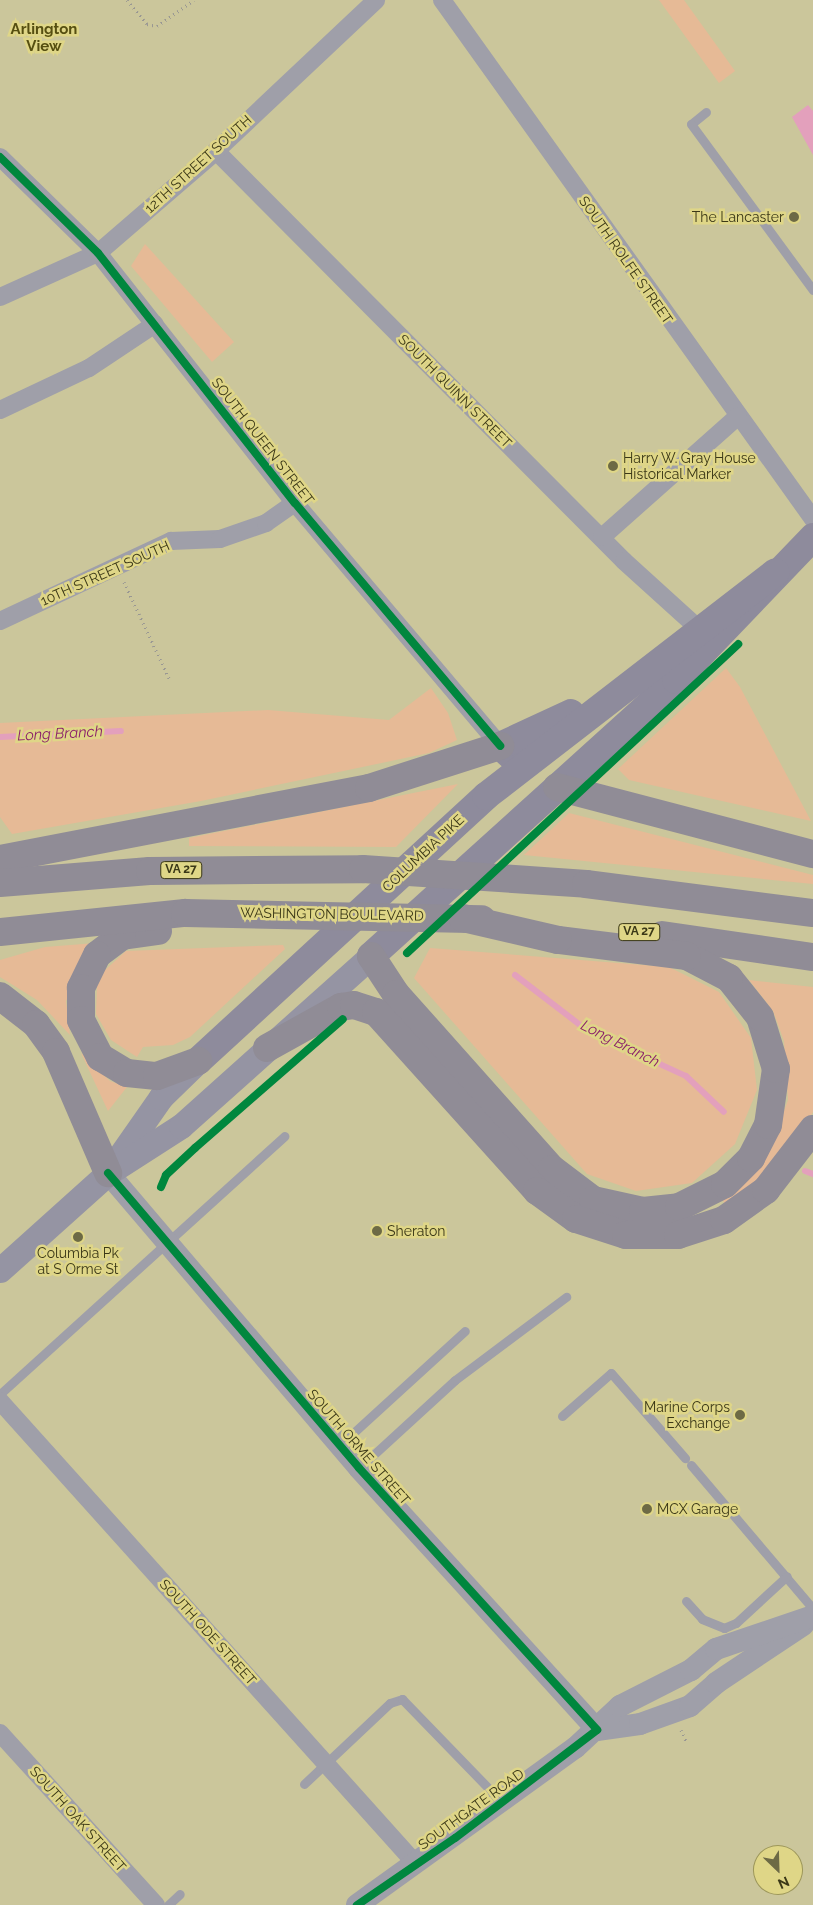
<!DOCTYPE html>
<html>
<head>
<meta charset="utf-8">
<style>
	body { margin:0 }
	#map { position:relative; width:813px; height:1905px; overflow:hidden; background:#cbc69b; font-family:Raleway,sans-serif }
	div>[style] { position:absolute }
	.green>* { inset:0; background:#e6ba96 }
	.water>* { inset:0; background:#e3a0bc }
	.stream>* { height:6px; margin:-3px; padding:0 3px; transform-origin:3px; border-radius:3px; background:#e3a0bc }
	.path>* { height:3px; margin-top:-1.5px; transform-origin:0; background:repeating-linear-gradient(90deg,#999793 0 1px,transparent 0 5px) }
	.service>* { height:9px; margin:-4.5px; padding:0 4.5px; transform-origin:4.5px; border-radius:4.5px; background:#9f9fa9 }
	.minor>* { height:18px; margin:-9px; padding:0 9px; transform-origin:9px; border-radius:9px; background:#9f9fa9 }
	.tertiary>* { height:22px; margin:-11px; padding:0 11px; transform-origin:11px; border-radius:11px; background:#9f9fa9 }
	.secondary>* { height:25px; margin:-12.5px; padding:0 12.5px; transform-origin:12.5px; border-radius:12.5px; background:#9594a3 }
	.primary>* { height:28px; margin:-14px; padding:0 14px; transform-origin:14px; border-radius:14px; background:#8e8b9c }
	.motorway>* { height:28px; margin:-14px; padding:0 14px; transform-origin:14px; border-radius:14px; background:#908c96 }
	.cycleway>* { height:8px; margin:-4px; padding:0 4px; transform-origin:4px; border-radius:4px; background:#00873e }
	.dots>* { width:14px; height:14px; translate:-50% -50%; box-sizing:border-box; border:2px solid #dfd687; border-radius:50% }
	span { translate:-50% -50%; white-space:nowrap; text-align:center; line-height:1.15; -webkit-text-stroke:5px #dfd687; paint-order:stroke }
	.shield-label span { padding:1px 4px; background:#dfd687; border:1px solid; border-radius:4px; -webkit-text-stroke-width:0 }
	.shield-label { font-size:12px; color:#3b3817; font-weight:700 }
	.street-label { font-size:14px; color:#3b3817 }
	.poi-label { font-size:14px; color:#3b3817 }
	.right { translate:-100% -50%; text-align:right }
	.left { translate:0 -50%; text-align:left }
	.neighbourhood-label { font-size:15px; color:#564f11; font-weight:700 }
	.water-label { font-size:15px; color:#8a1e6a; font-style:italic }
	.north { position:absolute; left:753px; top:1845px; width:50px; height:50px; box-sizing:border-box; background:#dfd687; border:1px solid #9d975a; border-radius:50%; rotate:156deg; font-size:14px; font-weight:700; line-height:20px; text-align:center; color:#3b3817 }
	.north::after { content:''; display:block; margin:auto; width:18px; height:22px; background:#6d6a45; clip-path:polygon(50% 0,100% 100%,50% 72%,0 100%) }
</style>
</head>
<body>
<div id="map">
	<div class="green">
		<div style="clip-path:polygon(659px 0,684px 0,735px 71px,719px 83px)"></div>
		<div style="clip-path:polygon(145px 244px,234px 342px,212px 362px,131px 266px)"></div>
		<div style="clip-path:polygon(726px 668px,740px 687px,811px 821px,629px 780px,618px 769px)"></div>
		<div style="clip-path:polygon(431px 688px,448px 713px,457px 740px,429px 753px,201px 801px,12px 834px,0 817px,0 723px,268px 710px,389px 720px)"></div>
		<div style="clip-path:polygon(458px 784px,396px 847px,189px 846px,189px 838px)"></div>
		<div style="clip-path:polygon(569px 813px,813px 875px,813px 884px,524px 855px)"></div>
		<div style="clip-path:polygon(96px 943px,66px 1001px,70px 1035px,37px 1000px,0 977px,0 960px,45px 947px)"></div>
		<div style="clip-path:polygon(283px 945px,285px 949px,190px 1037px,173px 1045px,143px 1047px,137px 1057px,111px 1040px,96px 1014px,97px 986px,104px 971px,126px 951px)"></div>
		<div style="clip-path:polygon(430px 948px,669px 967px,719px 992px,751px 1038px,757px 1090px,735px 1144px,692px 1183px,636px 1191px,587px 1174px,414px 978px)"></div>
		<div style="clip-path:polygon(749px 980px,813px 987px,813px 1112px,791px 1147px,726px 1209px,723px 1200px,749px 1177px,776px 1133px,788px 1100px,784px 1041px,773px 1011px)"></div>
		<div style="clip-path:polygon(81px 1053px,110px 1081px,127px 1087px,108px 1111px)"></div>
	</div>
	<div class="water">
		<div style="clip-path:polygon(808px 105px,813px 111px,813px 155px,792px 117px)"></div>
	</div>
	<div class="stream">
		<div style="left:0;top:737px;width:121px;rotate:-2.8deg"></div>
		<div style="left:515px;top:975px;width:92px;rotate:37.5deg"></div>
		<div style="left:588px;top:1031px;width:108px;rotate:24.7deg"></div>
		<div style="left:686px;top:1076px;width:52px;rotate:43.5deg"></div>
		<div style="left:805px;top:1171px;width:9px;rotate:21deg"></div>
	</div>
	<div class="path">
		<div style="left:127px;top:0;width:31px;rotate:50deg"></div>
		<div style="left:147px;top:24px;width:10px;rotate:11deg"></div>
		<div style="left:157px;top:26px;width:45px;rotate:-35.1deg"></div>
		<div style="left:124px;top:582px;width:108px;rotate:64.9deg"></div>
		<div style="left:681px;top:1730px;width:14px;rotate:65deg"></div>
	</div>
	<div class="service">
		<div style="left:706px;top:112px;width:19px;rotate:141deg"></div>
		<div style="left:691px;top:124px;width:206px;rotate:53.7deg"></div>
		<div style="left:0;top:1394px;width:384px;rotate:-42.2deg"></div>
		<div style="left:562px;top:1416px;width:65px;rotate:-41.3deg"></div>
		<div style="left:611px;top:1373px;width:113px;rotate:49deg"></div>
		<div style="left:340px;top:1445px;width:169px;rotate:-42.4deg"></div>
		<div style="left:691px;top:1465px;width:189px;rotate:49.7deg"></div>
		<div style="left:359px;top:1468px;width:130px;rotate:-42.5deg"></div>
		<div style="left:455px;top:1380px;width:139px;rotate:-36.8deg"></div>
		<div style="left:686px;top:1601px;width:24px;rotate:48deg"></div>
		<div style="left:702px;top:1619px;width:24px;rotate:22deg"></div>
		<div style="left:724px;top:1628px;width:13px;rotate:-23deg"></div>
		<div style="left:736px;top:1623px;width:69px;rotate:-42.7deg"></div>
		<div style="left:304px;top:1784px;width:118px;rotate:-43.3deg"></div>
		<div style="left:390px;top:1703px;width:13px;rotate:-18deg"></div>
		<div style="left:402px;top:1699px;width:141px;rotate:45.9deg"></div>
		<div style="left:168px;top:1905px;width:16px;rotate:-43deg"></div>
	</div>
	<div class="minor">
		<div style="left:442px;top:0;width:638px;rotate:54.44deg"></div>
		<div style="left:216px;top:151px;width:578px;rotate:45.14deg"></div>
		<div style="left:624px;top:561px;width:100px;rotate:42.2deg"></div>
		<div style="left:0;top:157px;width:137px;rotate:44.4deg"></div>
		<div style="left:98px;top:253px;width:318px;rotate:51.8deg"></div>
		<div style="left:295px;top:503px;width:318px;rotate:49.8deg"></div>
		<div style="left:0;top:297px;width:107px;rotate:-24.2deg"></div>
		<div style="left:98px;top:253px;width:156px;rotate:-40.8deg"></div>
		<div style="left:216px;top:151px;width:220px;rotate:-43.3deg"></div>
		<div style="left:0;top:410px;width:98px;rotate:-25.3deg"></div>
		<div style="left:89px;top:368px;width:79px;rotate:-33.7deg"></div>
		<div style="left:602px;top:537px;width:181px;rotate:-41.6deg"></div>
		<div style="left:0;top:621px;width:189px;rotate:-25.1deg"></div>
		<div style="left:171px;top:541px;width:49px;rotate:-2.3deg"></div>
		<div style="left:220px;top:539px;width:49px;rotate:-19.2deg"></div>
		<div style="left:266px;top:523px;width:35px;rotate:-35deg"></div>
		<div style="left:0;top:1401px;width:622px;rotate:48.06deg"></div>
		<div style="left:0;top:1733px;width:232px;rotate:47.8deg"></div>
	</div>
	<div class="tertiary">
		<div style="left:108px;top:1173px;width:387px;rotate:49.6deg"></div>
		<div style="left:359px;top:1468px;width:354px;rotate:47.7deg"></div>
		<div style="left:597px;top:1730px;width:43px;rotate:-7.9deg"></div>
		<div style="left:640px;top:1724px;width:53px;rotate:-19.8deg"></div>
		<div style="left:690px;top:1706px;width:35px;rotate:-41deg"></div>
		<div style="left:716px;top:1683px;width:105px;rotate:-33.7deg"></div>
		<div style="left:357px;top:1905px;width:269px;rotate:-35.8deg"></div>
		<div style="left:575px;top:1748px;width:62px;rotate:-43deg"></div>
		<div style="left:620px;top:1706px;width:80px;rotate:-26.9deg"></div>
		<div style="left:691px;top:1670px;width:33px;rotate:-40deg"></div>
		<div style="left:716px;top:1649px;width:102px;rotate:-18.8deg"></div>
	</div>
	<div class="secondary">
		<div style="left:115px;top:1163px;width:80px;rotate:-55.1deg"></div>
		<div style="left:161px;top:1097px;width:52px;rotate:-44.2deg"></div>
		<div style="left:0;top:1270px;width:145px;rotate:-41.9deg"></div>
		<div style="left:108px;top:1173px;width:87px;rotate:-32.8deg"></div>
		<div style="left:181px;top:1126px;width:255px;rotate:-41.8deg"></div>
	</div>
	<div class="primary">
		<div style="left:518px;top:762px;width:24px;rotate:-138deg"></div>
		<div style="left:500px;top:746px;width:78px;rotate:-24.9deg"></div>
		<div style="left:371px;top:956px;width:411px;rotate:-42.1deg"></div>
		<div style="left:676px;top:680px;width:198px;rotate:-46.2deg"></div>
		<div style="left:198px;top:1061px;width:391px;rotate:-42.6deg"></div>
		<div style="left:486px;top:796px;width:366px;rotate:-37.7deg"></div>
	</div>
	<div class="motorway">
		<div style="left:557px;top:787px;width:265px;rotate:14.7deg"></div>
		<div style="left:0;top:859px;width:376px;rotate:-10.9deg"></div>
		<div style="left:369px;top:788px;width:138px;rotate:-17.8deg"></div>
		<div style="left:0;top:883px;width:150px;rotate:-4.6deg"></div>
		<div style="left:150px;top:871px;width:213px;rotate:-0.5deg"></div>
		<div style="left:363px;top:869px;width:224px;rotate:3.8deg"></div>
		<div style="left:586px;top:884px;width:229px;rotate:7.3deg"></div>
		<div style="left:158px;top:931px;width:36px;rotate:172deg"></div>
		<div style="left:122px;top:936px;width:31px;rotate:143deg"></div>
		<div style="left:97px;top:955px;width:37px;rotate:116deg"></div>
		<div style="left:81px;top:988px;width:32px;rotate:90deg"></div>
		<div style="left:81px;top:1020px;width:42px;rotate:62.8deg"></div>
		<div style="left:100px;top:1057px;width:31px;rotate:31deg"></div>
		<div style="left:127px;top:1073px;width:30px;rotate:6deg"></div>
		<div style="left:157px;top:1076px;width:44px;rotate:-20.1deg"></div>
		<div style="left:0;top:932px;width:186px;rotate:-5.9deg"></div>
		<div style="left:185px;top:913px;width:297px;rotate:1.2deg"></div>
		<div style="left:662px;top:935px;width:153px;rotate:8.3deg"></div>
		<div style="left:371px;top:956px;width:45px;rotate:56.7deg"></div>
		<div style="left:396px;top:994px;width:234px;rotate:48.3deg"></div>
		<div style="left:552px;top:1169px;width:51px;rotate:37.1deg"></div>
		<div style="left:593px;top:1200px;width:51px;rotate:12.4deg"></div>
		<div style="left:643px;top:1211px;width:36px;rotate:-6deg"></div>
		<div style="left:679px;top:1207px;width:51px;rotate:-26.6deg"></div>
		<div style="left:725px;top:1184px;width:37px;rotate:-45deg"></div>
		<div style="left:751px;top:1158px;width:37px;rotate:-63deg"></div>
		<div style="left:768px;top:1125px;width:57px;rotate:-81.9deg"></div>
		<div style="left:776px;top:1069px;width:54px;rotate:-107.1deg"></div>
		<div style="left:760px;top:1017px;width:50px;rotate:-128.5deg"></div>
		<div style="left:729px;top:978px;width:47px;rotate:-152.4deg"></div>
		<div style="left:687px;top:956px;width:130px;rotate:-172.9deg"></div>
		<div style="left:558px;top:940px;width:98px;rotate:-167deg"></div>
		<div style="left:0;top:996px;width:46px;rotate:37.9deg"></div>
		<div style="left:36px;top:1024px;width:34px;rotate:54deg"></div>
		<div style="left:56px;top:1052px;width:132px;rotate:66.7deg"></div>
		<div style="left:267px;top:1048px;width:85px;rotate:-29deg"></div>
		<div style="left:341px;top:1007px;width:13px;rotate:-9deg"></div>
		<div style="left:354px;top:1005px;width:23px;rotate:18deg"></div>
		<div style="left:376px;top:1012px;width:241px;rotate:48deg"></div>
		<div style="left:537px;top:1191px;width:48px;rotate:35.7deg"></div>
		<div style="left:576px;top:1219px;width:52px;rotate:17.7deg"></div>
		<div style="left:626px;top:1235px;width:52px"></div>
		<div style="left:678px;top:1235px;width:48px;rotate:-18.1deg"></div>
		<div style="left:724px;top:1220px;width:52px;rotate:-35.5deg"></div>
		<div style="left:766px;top:1190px;width:77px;rotate:-52.4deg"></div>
	</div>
	<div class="cycleway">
		<div style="left:0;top:157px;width:137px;rotate:44.4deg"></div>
		<div style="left:98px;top:253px;width:318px;rotate:51.8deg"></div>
		<div style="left:295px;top:503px;width:318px;rotate:49.8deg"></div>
		<div style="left:407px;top:953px;width:453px;rotate:-43deg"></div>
		<div style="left:108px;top:1173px;width:387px;rotate:49.6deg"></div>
		<div style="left:359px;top:1468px;width:354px;rotate:47.7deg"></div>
		<div style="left:597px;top:1730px;width:178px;rotate:142.7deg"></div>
		<div style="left:455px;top:1838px;width:119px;rotate:145.6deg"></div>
		<div style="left:161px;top:1187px;width:13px;rotate:-67deg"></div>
		<div style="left:166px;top:1175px;width:40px;rotate:-43deg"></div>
		<div style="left:195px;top:1148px;width:196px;rotate:-41.1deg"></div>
	</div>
	<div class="dots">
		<div style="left:794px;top:217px;background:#6d6a45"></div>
		<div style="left:613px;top:466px;background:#6d6a45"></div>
		<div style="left:377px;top:1231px;background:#6d6a45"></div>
		<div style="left:78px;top:1237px;background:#6d6a45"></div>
		<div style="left:740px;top:1415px;background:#6d6a45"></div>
		<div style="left:647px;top:1509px;background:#6d6a45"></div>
	</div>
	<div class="shield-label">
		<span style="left:181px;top:870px">VA 27</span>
		<span style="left:639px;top:932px">VA 27</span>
	</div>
	<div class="street-label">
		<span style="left:198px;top:164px;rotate:-42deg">12TH STREET SOUTH</span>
		<span style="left:626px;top:260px;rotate:55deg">SOUTH ROLFE STREET</span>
		<span style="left:455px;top:391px;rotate:45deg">SOUTH QUINN STREET</span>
		<span style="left:263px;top:441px;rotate:52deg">SOUTH QUEEN STREET</span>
		<span style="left:105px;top:573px;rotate:-24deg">10TH STREET SOUTH</span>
		<span style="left:423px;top:853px;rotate:-43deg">COLUMBIA PIKE</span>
		<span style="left:332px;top:914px;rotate:1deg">WASHINGTON BOULEVARD</span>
		<span style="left:359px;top:1447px;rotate:49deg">SOUTH ORME STREET</span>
		<span style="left:208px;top:1632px;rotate:48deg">SOUTH ODE STREET</span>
		<span style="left:471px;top:1809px;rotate:-36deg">SOUTHGATE ROAD</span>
		<span style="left:78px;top:1819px;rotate:48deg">SOUTH OAK STREET</span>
	</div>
	<div class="poi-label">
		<span class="right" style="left:784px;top:217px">The Lancaster</span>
		<span class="left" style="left:623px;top:466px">Harry W. Gray House<br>Historical Marker</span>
		<span class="left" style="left:387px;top:1231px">Sheraton</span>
		<span style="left:78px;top:1261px">Columbia Pk<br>at S Orme St</span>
		<span class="right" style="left:730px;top:1415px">Marine Corps<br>Exchange</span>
		<span class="left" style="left:657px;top:1509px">MCX Garage</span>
	</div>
	<div class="neighbourhood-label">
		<span style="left:44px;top:38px">Arlington<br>View</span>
	</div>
	<div class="water-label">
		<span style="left:60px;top:734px;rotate:-3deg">Long Branch</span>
		<span style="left:620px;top:1044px;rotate:27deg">Long Branch</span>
	</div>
	<div class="north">N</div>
</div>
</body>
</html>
